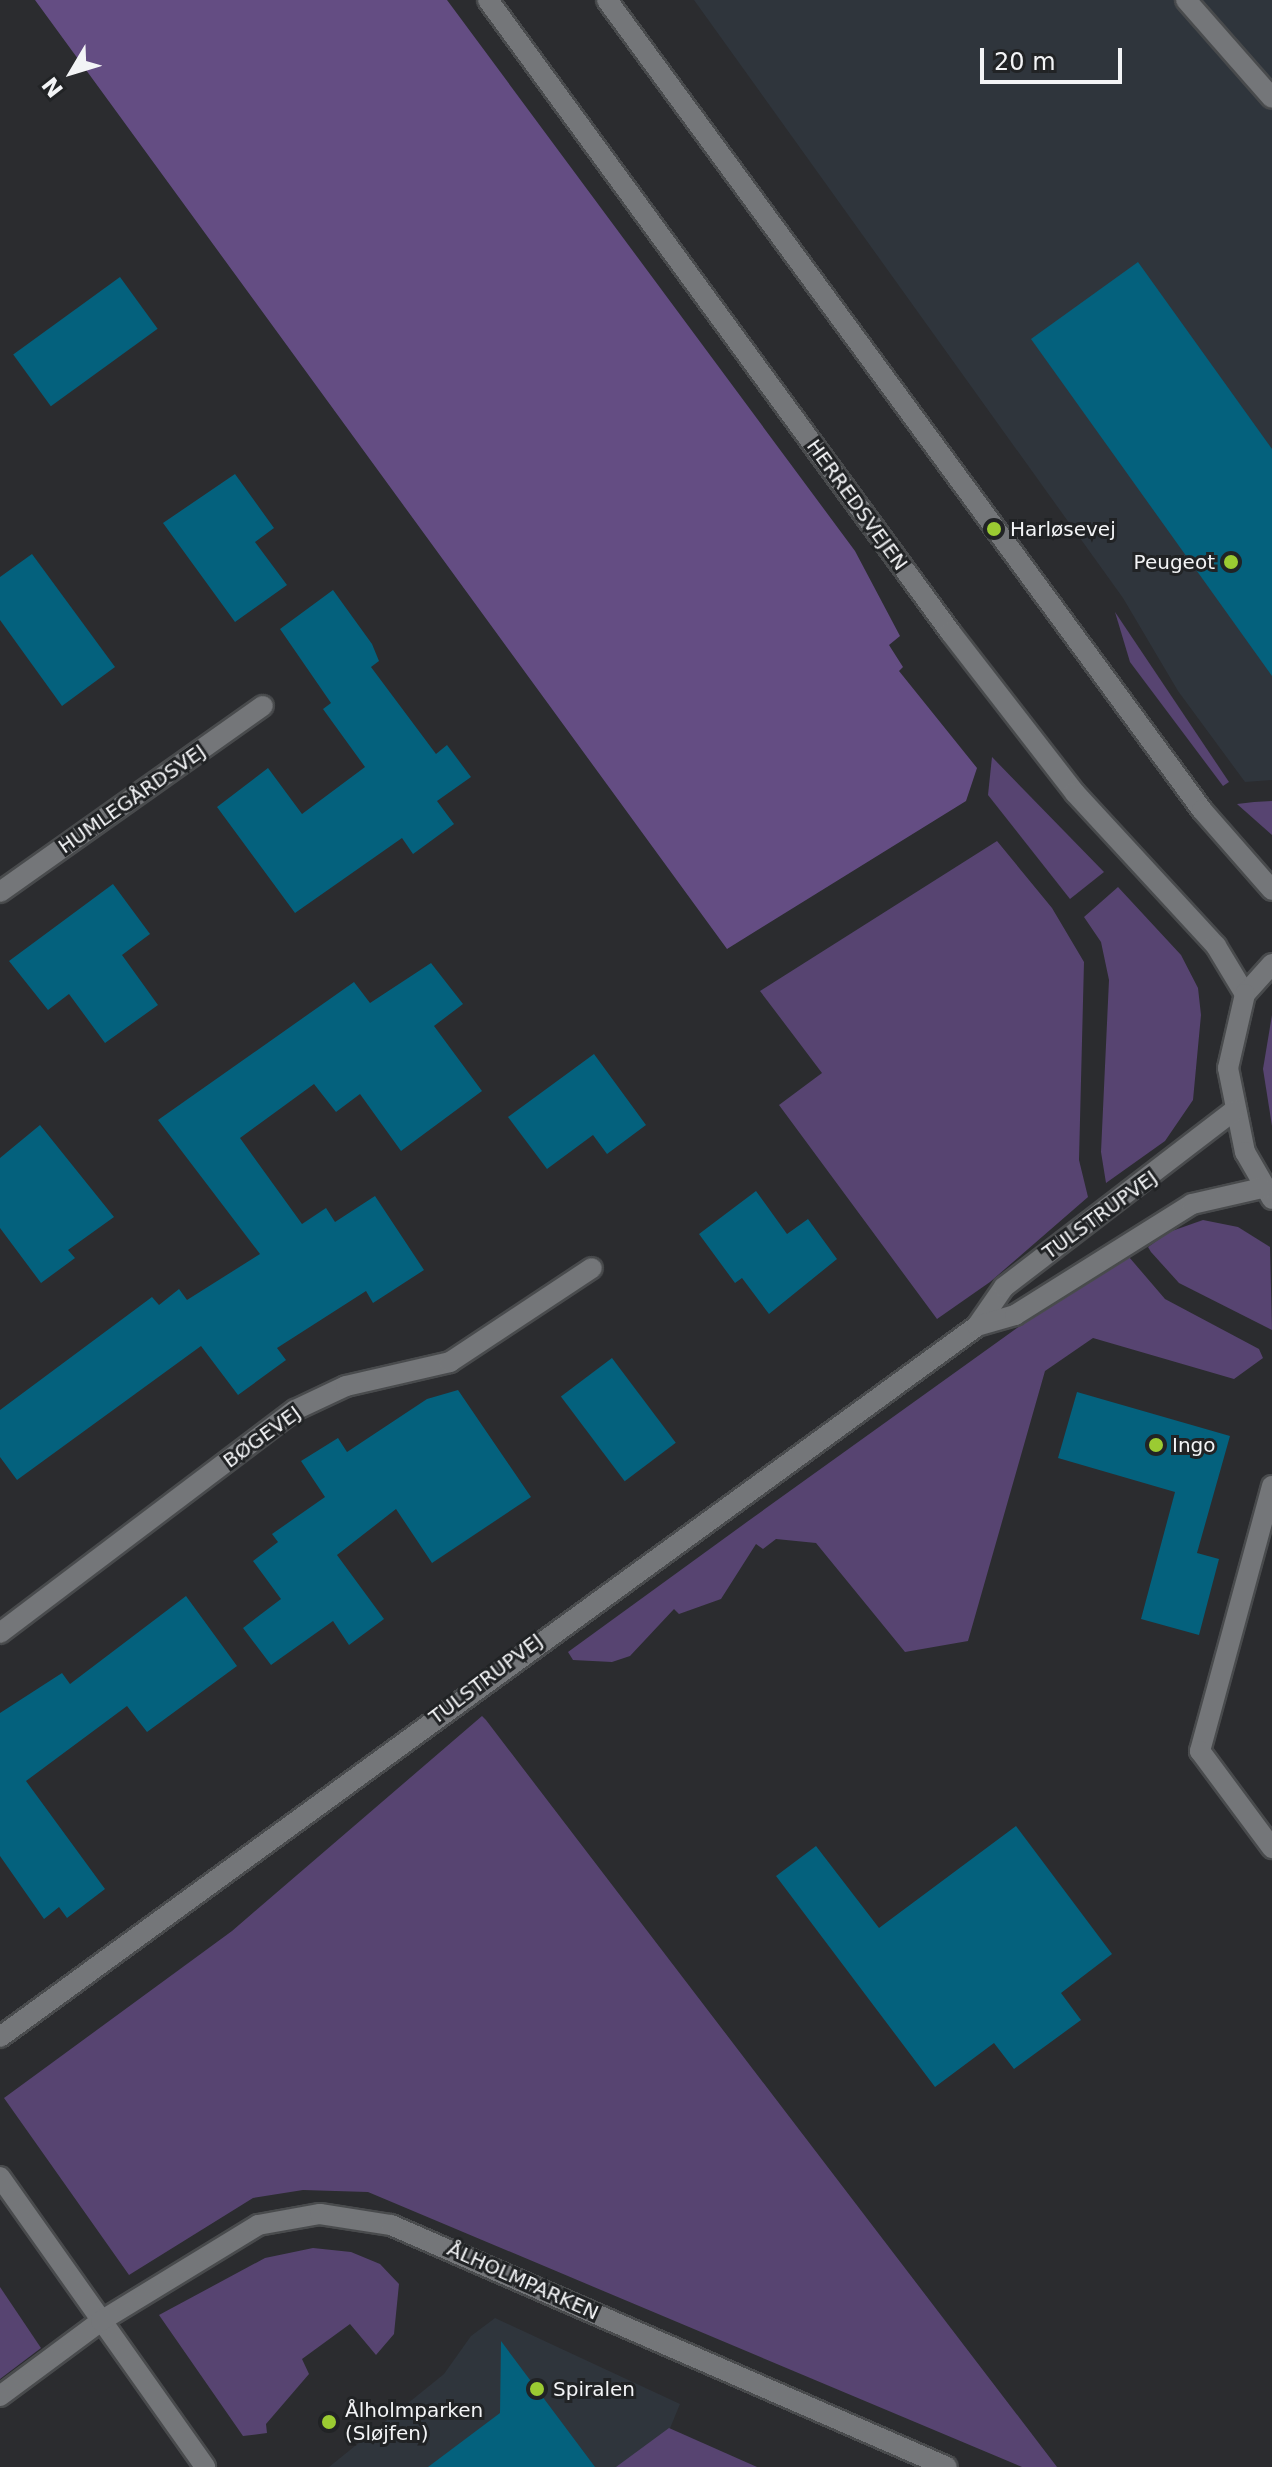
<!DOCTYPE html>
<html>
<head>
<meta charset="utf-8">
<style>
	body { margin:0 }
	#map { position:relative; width:1272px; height:2467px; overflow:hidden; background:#2b2c2f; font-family:"DejaVu Sans",sans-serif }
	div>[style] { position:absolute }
	.built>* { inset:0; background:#2f353c }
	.green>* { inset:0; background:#574471 }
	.forest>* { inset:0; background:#644d83 }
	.building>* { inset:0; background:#04617d; transform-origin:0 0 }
	.roads { filter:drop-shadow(2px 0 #494b4d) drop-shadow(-2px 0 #494b4d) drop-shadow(0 2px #494b4d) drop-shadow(0 -2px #494b4d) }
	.minor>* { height:20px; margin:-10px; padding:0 10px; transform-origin:10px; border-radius:10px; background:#747679 }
	.tertiary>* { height:20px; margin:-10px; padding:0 10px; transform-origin:10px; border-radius:10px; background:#747679 }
	.dots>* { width:22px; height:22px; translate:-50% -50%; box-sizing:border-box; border:4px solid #212325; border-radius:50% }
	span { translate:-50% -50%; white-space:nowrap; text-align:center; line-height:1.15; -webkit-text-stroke:6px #212325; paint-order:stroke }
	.street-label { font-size:20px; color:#f3f4f6 }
	.poi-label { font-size:20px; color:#f3f4f6 }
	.left { translate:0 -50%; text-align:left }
	.right { translate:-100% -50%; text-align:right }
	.north { position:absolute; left:32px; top:32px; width:80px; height:80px; -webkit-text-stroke:6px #212325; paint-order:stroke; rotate:232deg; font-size:22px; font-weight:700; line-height:32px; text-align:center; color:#f3f4f6 }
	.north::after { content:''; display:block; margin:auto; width:28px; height:36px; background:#f3f4f6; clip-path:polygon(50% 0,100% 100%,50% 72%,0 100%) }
	.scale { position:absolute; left:980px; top:48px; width:142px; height:36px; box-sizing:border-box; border:4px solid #f3f4f6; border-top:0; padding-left:10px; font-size:24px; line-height:28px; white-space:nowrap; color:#f3f4f6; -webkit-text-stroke:6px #212325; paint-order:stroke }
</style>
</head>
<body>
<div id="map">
	<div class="built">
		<div style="clip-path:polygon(694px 0,1272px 0,1272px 780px,1245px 782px,1178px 691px,1123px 598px)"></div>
		<div style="clip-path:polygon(495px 2318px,680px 2404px,666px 2438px,733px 2467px,329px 2467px,444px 2374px,471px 2336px)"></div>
	</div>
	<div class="green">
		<div style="clip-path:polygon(1115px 612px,1229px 782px,1223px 786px,1130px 662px)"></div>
		<div style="clip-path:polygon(992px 757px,1104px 872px,1070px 899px,988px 795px)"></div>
		<div style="clip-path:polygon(1272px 801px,1272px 835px,1237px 804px,1254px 802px)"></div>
		<div style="clip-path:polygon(997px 841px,1052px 908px,1084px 962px,1079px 1160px,1088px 1197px,990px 1282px,937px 1319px,779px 1105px,822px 1073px,760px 991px)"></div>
		<div style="clip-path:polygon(1118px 887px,1181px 955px,1198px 988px,1201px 1015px,1193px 1100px,1165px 1141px,1106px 1183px,1101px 1152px,1109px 980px,1101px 942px,1084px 917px)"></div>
		<div style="clip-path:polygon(1272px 1015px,1272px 1126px,1263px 1069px)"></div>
		<div style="clip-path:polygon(1203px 1220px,1238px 1227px,1270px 1247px,1272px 1330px,1179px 1283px,1151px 1252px,1148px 1247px,1169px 1232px)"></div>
		<div style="clip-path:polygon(1129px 1257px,1165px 1299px,1259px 1349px,1263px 1358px,1234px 1379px,1093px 1338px,1045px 1371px,968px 1641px,905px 1652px,816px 1543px,776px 1539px,763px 1549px,756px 1544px,721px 1599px,679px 1614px,674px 1609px,630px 1656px,612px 1662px,573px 1660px,568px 1652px,751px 1519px,1017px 1328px)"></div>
		<div style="clip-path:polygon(482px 1716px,486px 1720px,1057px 2467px,1022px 2467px,368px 2192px,303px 2190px,253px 2198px,129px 2275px,4px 2098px,232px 1931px)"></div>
		<div style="clip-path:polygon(313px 2248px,351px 2252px,380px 2264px,399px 2284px,394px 2334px,376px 2355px,350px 2324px,302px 2359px,309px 2374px,266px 2424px,267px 2433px,243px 2436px,159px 2315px,265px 2258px)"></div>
		<div style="clip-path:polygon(0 2287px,41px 2348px,0 2379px)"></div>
		<div style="clip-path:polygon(669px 2428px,757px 2467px,616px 2467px)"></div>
	</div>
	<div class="forest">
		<div style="clip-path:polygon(35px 0,447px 0,855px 551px,900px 636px,889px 645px,903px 667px,899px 671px,977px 768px,966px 801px,727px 949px)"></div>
	</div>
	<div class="building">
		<div style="clip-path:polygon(1138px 262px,1272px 449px,1272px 676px,1031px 339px)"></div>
		<div style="left:120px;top:277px;width:64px;height:132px;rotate:54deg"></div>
		<div style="clip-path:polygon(235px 474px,274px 528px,255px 542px,287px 585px,235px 622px,163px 523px)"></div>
		<div style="clip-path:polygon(32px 554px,115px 667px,62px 706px,0 620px,0 577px)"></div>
		<div style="clip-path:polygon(333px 590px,372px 644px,379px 661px,371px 667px,436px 754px,447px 745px,471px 777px,437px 801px,454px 824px,413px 854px,402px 838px,295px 913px,217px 807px,268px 768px,302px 814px,365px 767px,323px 709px,331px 703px,280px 629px)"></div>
		<div style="clip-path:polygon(113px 884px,150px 934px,122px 955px,158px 1005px,105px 1043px,69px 994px,48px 1010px,9px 961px)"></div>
		<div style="clip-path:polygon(431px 963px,463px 1004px,434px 1026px,482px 1091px,401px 1151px,360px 1094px,336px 1112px,314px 1084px,240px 1138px,302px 1224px,326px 1208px,335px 1222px,375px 1196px,424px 1270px,373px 1303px,366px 1291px,277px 1348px,286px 1360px,238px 1395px,201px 1346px,17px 1480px,0 1457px,0 1410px,152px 1297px,159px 1305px,179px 1289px,187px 1300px,260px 1254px,158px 1120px,354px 982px,370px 1003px)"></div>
		<div style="clip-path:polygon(594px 1054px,646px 1125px,607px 1154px,593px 1135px,547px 1169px,508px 1117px)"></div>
		<div style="clip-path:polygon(40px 1125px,114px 1217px,68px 1250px,75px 1258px,41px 1283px,0 1228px,0 1158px)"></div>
		<div style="clip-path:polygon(756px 1191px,787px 1234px,808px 1219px,837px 1259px,769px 1314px,742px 1278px,735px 1283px,699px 1234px)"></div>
		<div style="left:612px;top:1358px;width:106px;height:64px;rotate:53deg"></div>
		<div style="clip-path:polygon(458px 1390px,531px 1497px,432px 1563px,396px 1509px,337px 1555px,384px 1619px,349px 1645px,333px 1621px,271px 1665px,243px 1628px,281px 1599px,253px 1561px,278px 1542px,272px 1534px,325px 1497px,301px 1461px,338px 1438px,347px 1452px,427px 1399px)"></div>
		<div style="clip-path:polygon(1077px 1392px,1230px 1436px,1197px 1553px,1219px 1559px,1199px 1635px,1141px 1619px,1175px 1492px,1058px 1458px)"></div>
		<div style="clip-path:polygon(186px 1596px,237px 1666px,147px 1732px,127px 1706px,26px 1781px,105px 1889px,67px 1918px,59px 1907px,44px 1919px,0 1856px,0 1713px,62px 1673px,70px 1684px)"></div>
		<div style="clip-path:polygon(1016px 1826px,1112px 1954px,1061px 1993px,1081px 2020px,1014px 2069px,994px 2043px,935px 2087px,776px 1876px,816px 1846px,879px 1928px)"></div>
		<div style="clip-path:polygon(501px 2341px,595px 2467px,428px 2467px,500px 2413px)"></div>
	</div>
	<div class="roads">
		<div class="minor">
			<div style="left:1186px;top:0;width:130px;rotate:48.7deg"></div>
			<div style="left:0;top:892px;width:322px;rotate:-35.3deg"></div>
			<div style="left:1272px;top:1486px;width:275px;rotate:105.2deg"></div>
			<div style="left:1200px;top:1751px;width:121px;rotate:53.4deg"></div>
			<div style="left:0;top:1633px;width:370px;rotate:-37.1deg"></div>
			<div style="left:295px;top:1410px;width:56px;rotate:-25.2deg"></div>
			<div style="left:346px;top:1386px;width:107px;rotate:-13deg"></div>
			<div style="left:450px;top:1362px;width:170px;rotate:-33.5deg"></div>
			<div style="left:0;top:2177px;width:355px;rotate:54.7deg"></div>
			<div style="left:0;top:2396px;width:126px;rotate:-36.6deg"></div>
			<div style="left:101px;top:2321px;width:184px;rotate:-31.4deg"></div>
			<div style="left:258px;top:2225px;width:63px;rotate:-10.1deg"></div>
			<div style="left:320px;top:2214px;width:72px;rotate:8.8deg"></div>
			<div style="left:391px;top:2225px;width:606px;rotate:23.52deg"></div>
		</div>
		<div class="tertiary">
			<div style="left:488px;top:0;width:784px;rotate:53.82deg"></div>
			<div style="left:951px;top:633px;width:202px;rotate:52.2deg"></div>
			<div style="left:1075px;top:793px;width:208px;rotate:47.3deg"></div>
			<div style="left:1216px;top:946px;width:56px;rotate:58.9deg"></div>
			<div style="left:607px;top:0;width:1005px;rotate:53.7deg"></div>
			<div style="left:1202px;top:810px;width:106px;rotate:48.8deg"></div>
			<div style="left:1272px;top:964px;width:40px;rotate:132deg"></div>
			<div style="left:1245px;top:994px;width:76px;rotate:102.9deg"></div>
			<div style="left:1228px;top:1068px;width:86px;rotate:78.6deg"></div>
			<div style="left:1245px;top:1152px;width:54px;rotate:60.1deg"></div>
			<div style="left:977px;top:1326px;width:47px;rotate:-55.3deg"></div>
			<div style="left:1004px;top:1287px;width:289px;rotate:-37.5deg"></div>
			<div style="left:0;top:2037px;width:1208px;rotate:-36.04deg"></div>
			<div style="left:977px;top:1326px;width:40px;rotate:-16deg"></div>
			<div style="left:1015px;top:1315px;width:209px;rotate:-32.1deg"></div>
			<div style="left:1192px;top:1204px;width:72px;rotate:-12.9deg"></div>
		</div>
	</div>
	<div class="dots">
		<div style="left:994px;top:529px;background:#9bcb32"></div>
		<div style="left:1231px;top:562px;background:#9bcb32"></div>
		<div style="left:1156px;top:1445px;background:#9bcb32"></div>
		<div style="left:537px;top:2389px;background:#9bcb32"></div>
		<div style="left:329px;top:2422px;background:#9bcb32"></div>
	</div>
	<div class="street-label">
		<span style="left:857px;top:505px;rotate:54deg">HERREDSVEJEN</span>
		<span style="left:132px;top:799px;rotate:-35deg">HUMLEGÅRDSVEJ</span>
		<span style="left:1100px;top:1215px;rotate:-36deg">TULSTRUPVEJ</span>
		<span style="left:262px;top:1437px;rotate:-36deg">BØGEVEJ</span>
		<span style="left:486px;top:1679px;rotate:-37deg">TULSTRUPVEJ</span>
		<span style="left:523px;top:2281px;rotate:24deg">ÅLHOLMPARKEN</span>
	</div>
	<div class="poi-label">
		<span class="left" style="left:1010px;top:529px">Harløsevej</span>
		<span class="right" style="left:1215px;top:562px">Peugeot</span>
		<span class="left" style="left:1172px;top:1445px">Ingo</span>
		<span class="left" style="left:553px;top:2389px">Spiralen</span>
		<span class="left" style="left:345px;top:2422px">Ålholmparken<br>(Sløjfen)</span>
	</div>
	<div class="north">N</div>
	<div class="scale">20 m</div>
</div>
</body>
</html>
